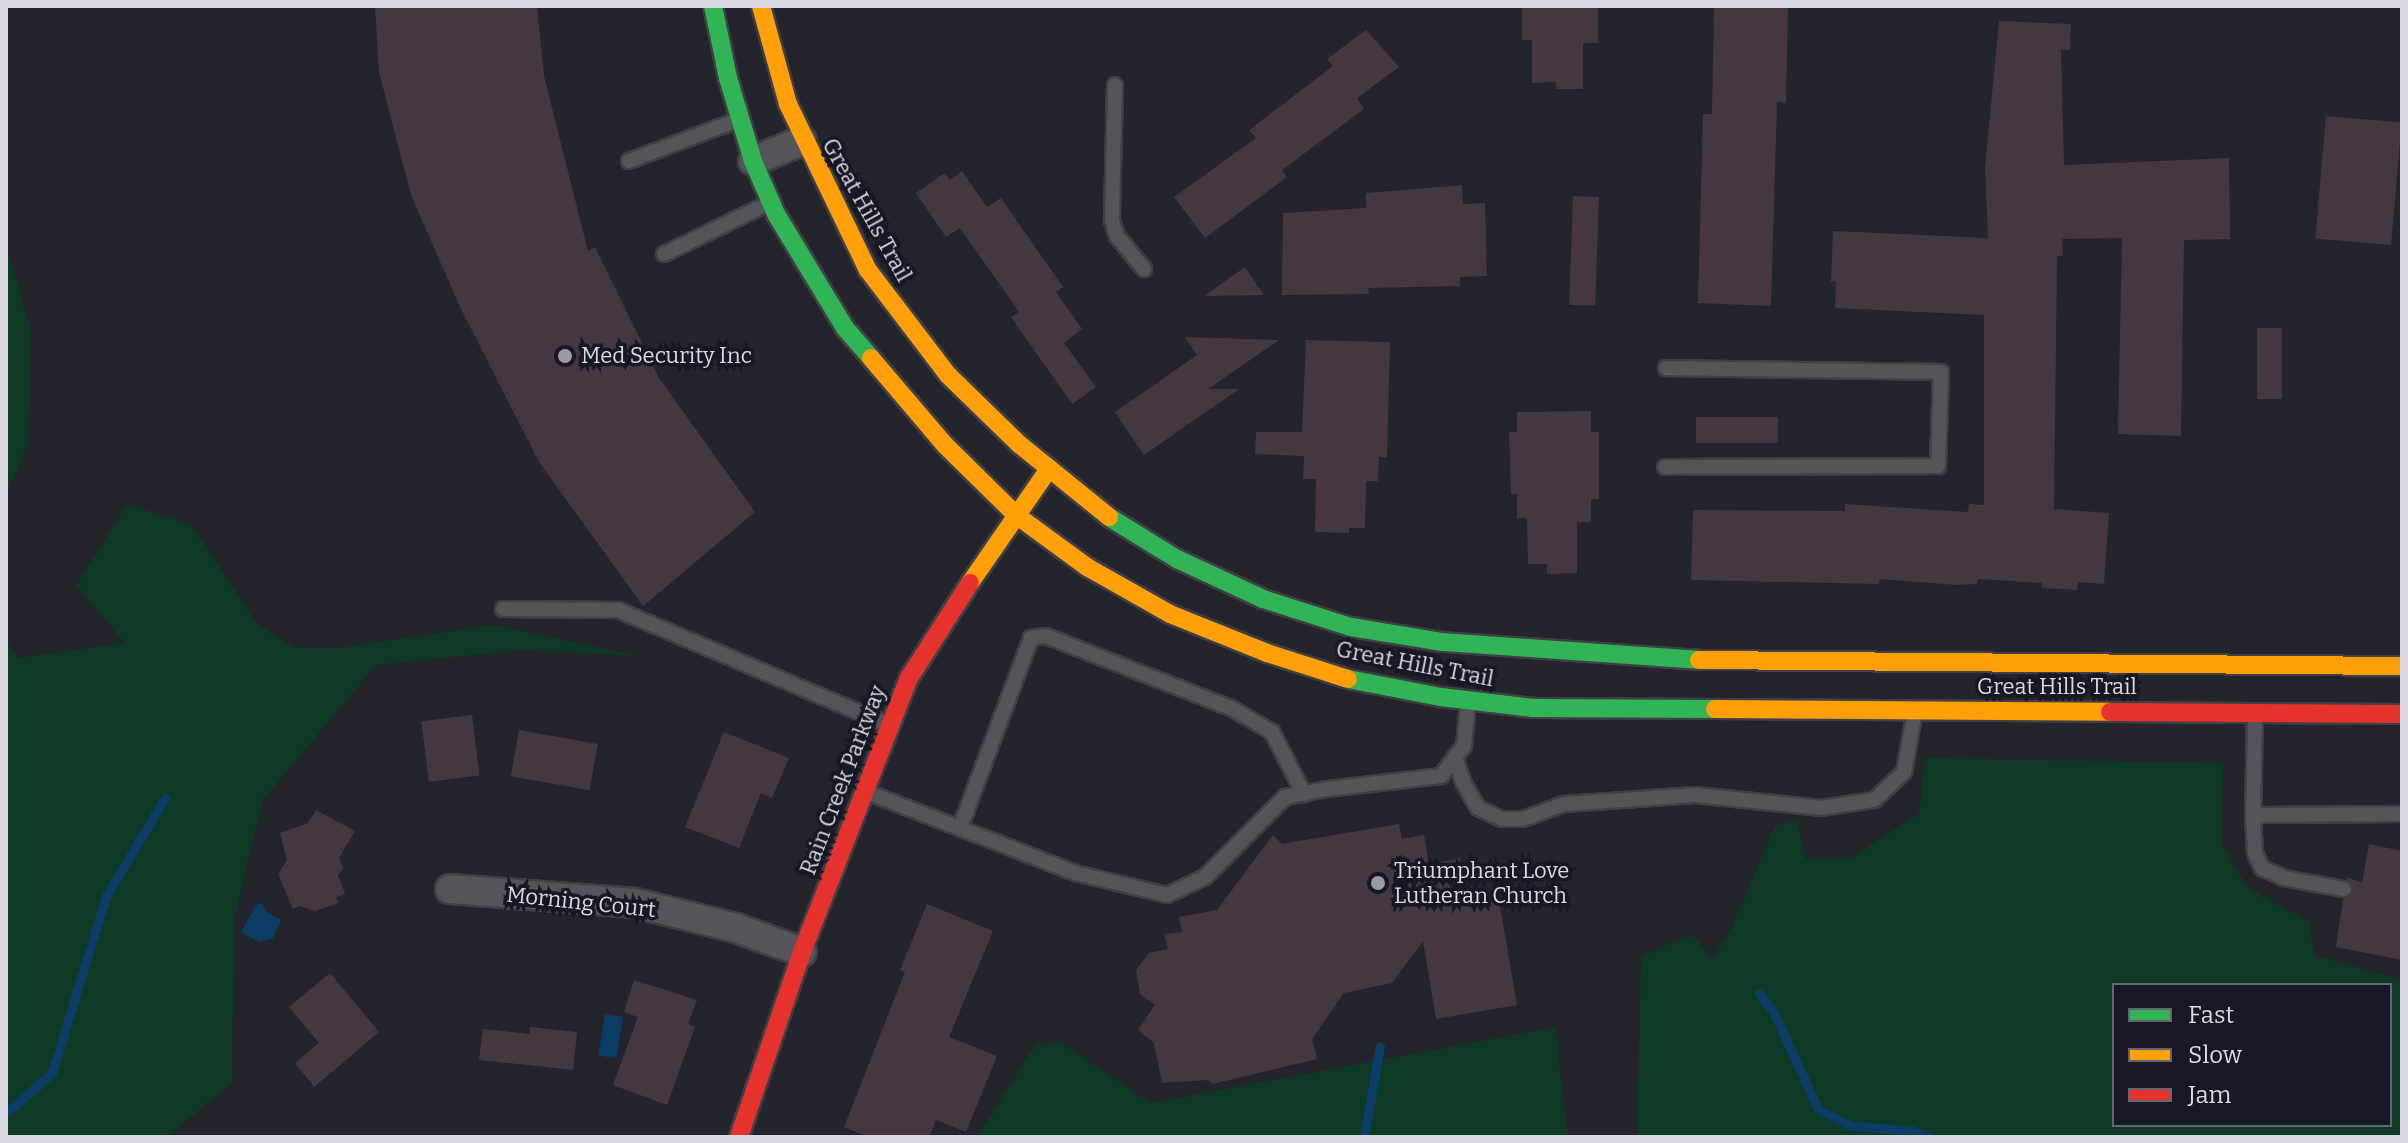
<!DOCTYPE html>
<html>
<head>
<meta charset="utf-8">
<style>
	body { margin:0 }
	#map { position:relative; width:2408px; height:1143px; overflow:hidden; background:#24242c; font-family:Bitter,serif }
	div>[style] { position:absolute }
	.green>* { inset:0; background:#0e3a25 }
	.water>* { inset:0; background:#0c3d66; transform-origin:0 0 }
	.stream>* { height:9px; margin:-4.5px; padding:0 4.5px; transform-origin:4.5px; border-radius:4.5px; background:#0c3d66 }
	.building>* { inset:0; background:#453742; transform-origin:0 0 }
	.roads { filter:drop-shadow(2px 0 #3f3f45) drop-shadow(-2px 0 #3f3f45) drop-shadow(0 2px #3f3f45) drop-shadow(0 -2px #3f3f45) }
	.lane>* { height:14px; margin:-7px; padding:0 7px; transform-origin:7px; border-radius:7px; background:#54545b }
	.street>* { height:28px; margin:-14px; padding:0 14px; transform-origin:14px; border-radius:14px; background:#54545b }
	.fast>* { height:18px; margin:-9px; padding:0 9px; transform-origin:9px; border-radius:9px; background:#30b455 }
	.slow>* { height:18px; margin:-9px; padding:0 9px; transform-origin:9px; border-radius:9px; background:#ff9f0a }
	.jam>* { height:18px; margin:-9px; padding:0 9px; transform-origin:9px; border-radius:9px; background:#e5322d }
	.dots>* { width:22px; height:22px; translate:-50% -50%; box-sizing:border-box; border:4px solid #181825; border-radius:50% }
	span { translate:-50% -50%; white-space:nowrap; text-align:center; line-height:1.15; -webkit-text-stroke:7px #181825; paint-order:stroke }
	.street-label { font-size:22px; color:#d9d9e2 }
	.poi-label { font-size:22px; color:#d9d9e2 }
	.left { translate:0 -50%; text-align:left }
	.frame { position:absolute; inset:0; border:8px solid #d9d9e2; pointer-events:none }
	.legend { position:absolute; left:2112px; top:983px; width:280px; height:144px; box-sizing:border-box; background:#181825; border:2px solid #656571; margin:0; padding:10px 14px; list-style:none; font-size:24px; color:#d9d9e2 }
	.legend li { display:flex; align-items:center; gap:16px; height:40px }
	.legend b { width:40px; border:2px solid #656571 }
</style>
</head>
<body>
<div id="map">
	<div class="green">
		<div style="clip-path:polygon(6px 244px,31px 330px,28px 443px,6px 496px)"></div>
		<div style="clip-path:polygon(127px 504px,192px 525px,257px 624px,294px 647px,338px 648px,494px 625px,638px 656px,523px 650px,376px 665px,262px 801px,234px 921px,232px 1083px,167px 1137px,6px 1137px,6px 640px,18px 658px,125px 643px,76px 586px)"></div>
		<div style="clip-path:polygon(evenodd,1925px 758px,2223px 763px,2222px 844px,2248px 888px,2309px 921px,2314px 955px,2402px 980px,2402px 1137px,1637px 1137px,1641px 956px,1693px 934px,1712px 960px,1731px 929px,1775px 826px,1797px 820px,1806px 859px,1848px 859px,1919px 814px,1925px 758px,2114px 985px,2390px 985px,2390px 1125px,2114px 1125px,2114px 985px)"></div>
		<div style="clip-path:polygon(1555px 1027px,1568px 1137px,977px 1137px,1035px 1045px,1060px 1042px,1150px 1103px)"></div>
	</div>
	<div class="water">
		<div style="clip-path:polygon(262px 903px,266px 912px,281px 920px,273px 938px,259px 942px,241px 932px,256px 905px)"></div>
		<div style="left:605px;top:1014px;width:18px;height:42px;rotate:9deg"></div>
	</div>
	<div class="stream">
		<div style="left:1759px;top:993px;width:23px;rotate:52deg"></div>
		<div style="left:1773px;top:1011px;width:108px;rotate:65.3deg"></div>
		<div style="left:1818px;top:1109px;width:37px;rotate:27deg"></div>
		<div style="left:1851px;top:1126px;width:59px;rotate:3.9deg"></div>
		<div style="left:1910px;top:1130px;width:21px;rotate:19deg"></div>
		<div style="left:6px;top:1113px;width:61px;rotate:-41deg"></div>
		<div style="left:52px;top:1073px;width:185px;rotate:-73deg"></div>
		<div style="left:106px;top:896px;width:114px;rotate:-59deg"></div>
		<div style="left:1364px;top:1137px;width:92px;rotate:-80deg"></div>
	</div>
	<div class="building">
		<div style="clip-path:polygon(375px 6px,537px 6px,544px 76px,588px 251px,595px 247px,659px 378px,755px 512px,643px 606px,539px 462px,459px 305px,411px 195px,379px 72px)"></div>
		<div style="clip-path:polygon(1522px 6px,1598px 6px,1598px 43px,1583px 43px,1583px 89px,1556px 89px,1556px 82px,1532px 83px,1532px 40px,1522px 40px)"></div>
		<div style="clip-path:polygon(1714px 6px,1788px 6px,1786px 103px,1777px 102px,1771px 306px,1698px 303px,1703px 114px,1712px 114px)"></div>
		<div style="clip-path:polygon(1999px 21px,2071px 24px,2070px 50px,2061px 50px,2064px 165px,2229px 158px,2230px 239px,2184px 240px,2181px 436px,2118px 434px,2122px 238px,2062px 239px,2063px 256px,2057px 256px,2054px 509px,2109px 513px,2104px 584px,2078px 582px,2077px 590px,2042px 588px,2042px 583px,1978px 579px,1977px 584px,1957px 585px,1880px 579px,1879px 584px,1691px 580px,1693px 510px,1845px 511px,1845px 504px,1968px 512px,1969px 504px,1984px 505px,1984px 315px,1835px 308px,1836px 282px,1831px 282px,1833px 231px,1988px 238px,1985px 168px)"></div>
		<div style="clip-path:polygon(1366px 30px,1399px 67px,1357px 98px,1364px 109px,1282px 170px,1287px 177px,1205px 238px,1174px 197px,1256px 138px,1249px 130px,1333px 66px,1327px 59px)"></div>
		<div style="left:2326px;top:116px;width:76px;height:123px;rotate:5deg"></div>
		<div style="clip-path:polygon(962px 171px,987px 207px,1001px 198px,1063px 287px,1056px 292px,1082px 329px,1064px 343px,1096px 387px,1072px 404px,1011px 317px,1019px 312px,960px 228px,946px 237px,916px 193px,945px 173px,950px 180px)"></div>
		<div style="clip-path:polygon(1462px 185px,1463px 204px,1485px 203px,1487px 276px,1460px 277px,1460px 286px,1368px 288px,1369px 294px,1282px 295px,1283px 213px,1366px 208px,1366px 193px)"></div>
		<div style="left:1573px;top:196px;width:26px;height:109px;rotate:2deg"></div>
		<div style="clip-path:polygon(1245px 267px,1264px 295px,1204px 296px)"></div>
		<div style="left:2257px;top:328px;width:25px;height:71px"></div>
		<div style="clip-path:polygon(1185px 337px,1279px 340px,1208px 389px,1239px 389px,1144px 455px,1115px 412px,1197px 355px)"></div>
		<div style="clip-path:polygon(1306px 340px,1390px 342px,1387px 458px,1379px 457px,1378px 481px,1366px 481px,1365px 528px,1349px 528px,1349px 533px,1315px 532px,1316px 479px,1303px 479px,1304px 456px,1255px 454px,1256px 432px,1302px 432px)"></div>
		<div style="clip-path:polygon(1591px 411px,1591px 432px,1599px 432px,1599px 499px,1591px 499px,1591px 522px,1577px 522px,1577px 573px,1547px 574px,1547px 564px,1528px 564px,1527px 518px,1517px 518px,1517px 494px,1511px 494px,1509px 432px,1517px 432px,1517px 412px)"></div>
		<div style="left:1778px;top:417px;width:26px;height:82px;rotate:90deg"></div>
		<div style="left:472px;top:715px;width:61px;height:51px;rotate:83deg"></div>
		<div style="left:519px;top:730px;width:80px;height:47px;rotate:10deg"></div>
		<div style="clip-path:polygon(724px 732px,789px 758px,772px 798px,761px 793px,739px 848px,685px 827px)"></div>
		<div style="clip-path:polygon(316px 810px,355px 831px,339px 858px,343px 868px,338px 875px,345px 894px,336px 897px,338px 903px,315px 911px,300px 906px,293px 909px,278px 874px,287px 860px,280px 833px,308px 823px)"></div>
		<div style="clip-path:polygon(1399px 824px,1402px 839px,1424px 835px,1429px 864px,1460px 858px,1467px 900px,1498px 895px,1517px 1005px,1436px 1019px,1423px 941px,1392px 983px,1344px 993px,1312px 1039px,1317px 1059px,1213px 1084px,1208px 1080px,1162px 1083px,1154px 1043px,1138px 1030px,1155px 1005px,1140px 994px,1136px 970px,1149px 953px,1168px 949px,1164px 934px,1182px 932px,1179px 917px,1217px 910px,1273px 835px,1282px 844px)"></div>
		<div style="clip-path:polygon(2369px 844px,2402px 851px,2402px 960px,2336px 947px,2343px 899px,2351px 896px,2354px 890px,2346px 877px,2362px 883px)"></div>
		<div style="clip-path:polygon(927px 904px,993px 931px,949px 1037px,997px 1056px,966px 1132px,936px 1120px,929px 1137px,868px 1137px,844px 1127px,905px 972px,900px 970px)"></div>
		<div style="clip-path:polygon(330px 973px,379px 1032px,314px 1087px,295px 1063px,319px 1043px,289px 1007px)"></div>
		<div style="clip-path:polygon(634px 980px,697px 1000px,688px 1024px,695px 1027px,667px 1105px,613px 1085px,638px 1017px,624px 1012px)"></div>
		<div style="clip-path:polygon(530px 1027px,577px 1032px,573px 1070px,479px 1060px,483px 1029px,530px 1034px)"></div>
	</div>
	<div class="roads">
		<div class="lane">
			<div style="left:1115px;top:85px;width:136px;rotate:91.3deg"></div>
			<div style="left:1112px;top:221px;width:16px;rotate:72deg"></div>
			<div style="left:1117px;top:236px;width:43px;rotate:50.7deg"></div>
			<div style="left:629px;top:161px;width:119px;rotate:-20.7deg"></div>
			<div style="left:664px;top:254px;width:119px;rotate:-25.9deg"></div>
			<div style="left:1665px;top:467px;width:273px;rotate:-0.2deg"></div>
			<div style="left:1938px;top:466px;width:94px;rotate:-88.2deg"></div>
			<div style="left:1941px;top:372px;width:275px;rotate:-179.2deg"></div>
			<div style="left:503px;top:609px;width:115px;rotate:0.5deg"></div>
			<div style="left:618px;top:610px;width:294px;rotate:23deg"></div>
			<div style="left:2255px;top:715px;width:100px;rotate:91.1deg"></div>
			<div style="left:2253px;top:815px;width:38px;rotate:87deg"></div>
			<div style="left:2255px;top:853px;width:17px;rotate:65deg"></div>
			<div style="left:2262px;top:868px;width:24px;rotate:24deg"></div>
			<div style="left:2284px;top:878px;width:61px;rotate:10.4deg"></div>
			<div style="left:1455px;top:757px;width:26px;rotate:72deg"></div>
			<div style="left:1463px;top:782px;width:30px;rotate:60deg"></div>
			<div style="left:1478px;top:808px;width:26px;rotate:25deg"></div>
			<div style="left:1502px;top:819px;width:21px"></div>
			<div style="left:1523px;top:819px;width:44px;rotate:-20.1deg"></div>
			<div style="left:1564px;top:804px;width:132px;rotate:-3.9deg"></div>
			<div style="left:1696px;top:795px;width:126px;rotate:5.9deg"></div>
			<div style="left:1821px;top:808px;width:54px;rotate:-8.6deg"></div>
			<div style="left:1874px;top:800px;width:41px;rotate:-43deg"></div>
			<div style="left:1904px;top:772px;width:62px;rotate:-79.8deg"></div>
			<div style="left:864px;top:791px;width:226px;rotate:21.2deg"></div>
			<div style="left:1075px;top:873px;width:95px;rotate:13.4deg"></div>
			<div style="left:1167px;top:895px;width:42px;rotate:-25.3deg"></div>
			<div style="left:1205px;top:877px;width:113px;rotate:-45deg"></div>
			<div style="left:1285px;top:797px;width:43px;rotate:-10.8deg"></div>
			<div style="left:1327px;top:789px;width:115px;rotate:-6.5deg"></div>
			<div style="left:1441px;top:776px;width:38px;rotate:-53deg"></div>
			<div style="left:1464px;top:746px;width:44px;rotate:-84.8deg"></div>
			<div style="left:2253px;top:815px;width:149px;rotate:-0.4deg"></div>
			<div style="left:960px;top:828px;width:203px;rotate:-69.5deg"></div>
			<div style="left:1031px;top:638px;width:15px;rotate:-8deg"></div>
			<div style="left:1046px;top:636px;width:199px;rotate:21.3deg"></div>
			<div style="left:1231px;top:708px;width:48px;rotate:30.3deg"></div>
			<div style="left:1272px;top:732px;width:70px;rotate:62.7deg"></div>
		</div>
		<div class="street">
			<div style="left:753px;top:161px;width:53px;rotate:-22.2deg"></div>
			<div style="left:450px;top:889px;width:186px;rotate:4.3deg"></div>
			<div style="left:635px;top:903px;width:104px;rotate:13.9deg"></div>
			<div style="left:736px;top:928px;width:70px;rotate:20deg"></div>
		</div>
		<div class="fast">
			<div style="left:713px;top:6px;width:74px;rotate:78.2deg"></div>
			<div style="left:728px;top:78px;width:87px;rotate:73.2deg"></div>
			<div style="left:753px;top:161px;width:58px;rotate:66.5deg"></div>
			<div style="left:776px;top:214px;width:133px;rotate:58.8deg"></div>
			<div style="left:845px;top:328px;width:40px;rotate:49deg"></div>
			<div style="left:1109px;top:517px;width:80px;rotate:31.7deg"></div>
			<div style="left:1177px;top:559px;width:95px;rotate:24.9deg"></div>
			<div style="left:1263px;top:599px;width:92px;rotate:17.7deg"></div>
			<div style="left:1351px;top:627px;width:93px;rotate:9.3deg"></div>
			<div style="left:1443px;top:642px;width:257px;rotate:4deg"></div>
			<div style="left:1348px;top:679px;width:95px;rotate:11deg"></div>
			<div style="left:1441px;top:697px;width:93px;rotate:6.8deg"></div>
			<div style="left:1533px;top:708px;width:182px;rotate:0.3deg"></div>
		</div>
		<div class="slow">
			<div style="left:761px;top:6px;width:102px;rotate:74.6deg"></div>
			<div style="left:788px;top:104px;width:184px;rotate:64.3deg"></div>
			<div style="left:868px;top:270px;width:132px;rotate:52.7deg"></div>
			<div style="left:948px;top:375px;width:99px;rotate:44.2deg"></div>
			<div style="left:1019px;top:444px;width:116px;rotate:39deg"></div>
			<div style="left:871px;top:358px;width:114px;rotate:49.6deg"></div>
			<div style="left:945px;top:445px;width:100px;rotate:44.6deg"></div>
			<div style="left:1016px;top:515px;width:88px;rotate:36.2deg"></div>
			<div style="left:1087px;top:567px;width:95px;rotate:29.5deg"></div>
			<div style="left:1170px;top:614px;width:105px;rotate:21.9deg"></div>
			<div style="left:1267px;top:653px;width:85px;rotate:17.8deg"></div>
			<div style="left:970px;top:583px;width:139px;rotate:-55.3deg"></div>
			<div style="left:1699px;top:660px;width:703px;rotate:0.49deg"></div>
			<div style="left:1715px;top:709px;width:395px;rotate:0.4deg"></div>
		</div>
		<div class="jam">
			<div style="left:2110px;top:712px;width:292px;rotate:0.4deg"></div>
			<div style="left:739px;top:1137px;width:195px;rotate:-71.2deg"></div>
			<div style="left:802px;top:952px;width:294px;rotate:-68.7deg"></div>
			<div style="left:909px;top:678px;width:113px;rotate:-57.3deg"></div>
		</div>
	</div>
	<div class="dots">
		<div style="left:565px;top:356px;background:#9a9aa2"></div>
		<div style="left:1378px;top:883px;background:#9a9aa2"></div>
	</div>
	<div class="street-label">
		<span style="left:867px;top:210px;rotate:61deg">Great Hills Trail</span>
		<span style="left:1415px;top:664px;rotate:11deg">Great Hills Trail</span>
		<span style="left:2057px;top:687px">Great Hills Trail</span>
		<span style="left:843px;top:780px;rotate:-69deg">Rain Creek Parkway</span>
		<span style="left:581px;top:902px;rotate:6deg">Morning Court</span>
	</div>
	<div class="poi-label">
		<span class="left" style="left:581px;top:356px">Med Security Inc</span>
		<span class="left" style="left:1394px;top:883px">Triumphant Love<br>Lutheran Church</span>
	</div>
	<div class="frame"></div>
	<ul class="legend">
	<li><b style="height:10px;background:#30b455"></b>Fast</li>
	<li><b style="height:10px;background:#ff9f0a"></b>Slow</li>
	<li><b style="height:10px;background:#e5322d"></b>Jam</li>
	</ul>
</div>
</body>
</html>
